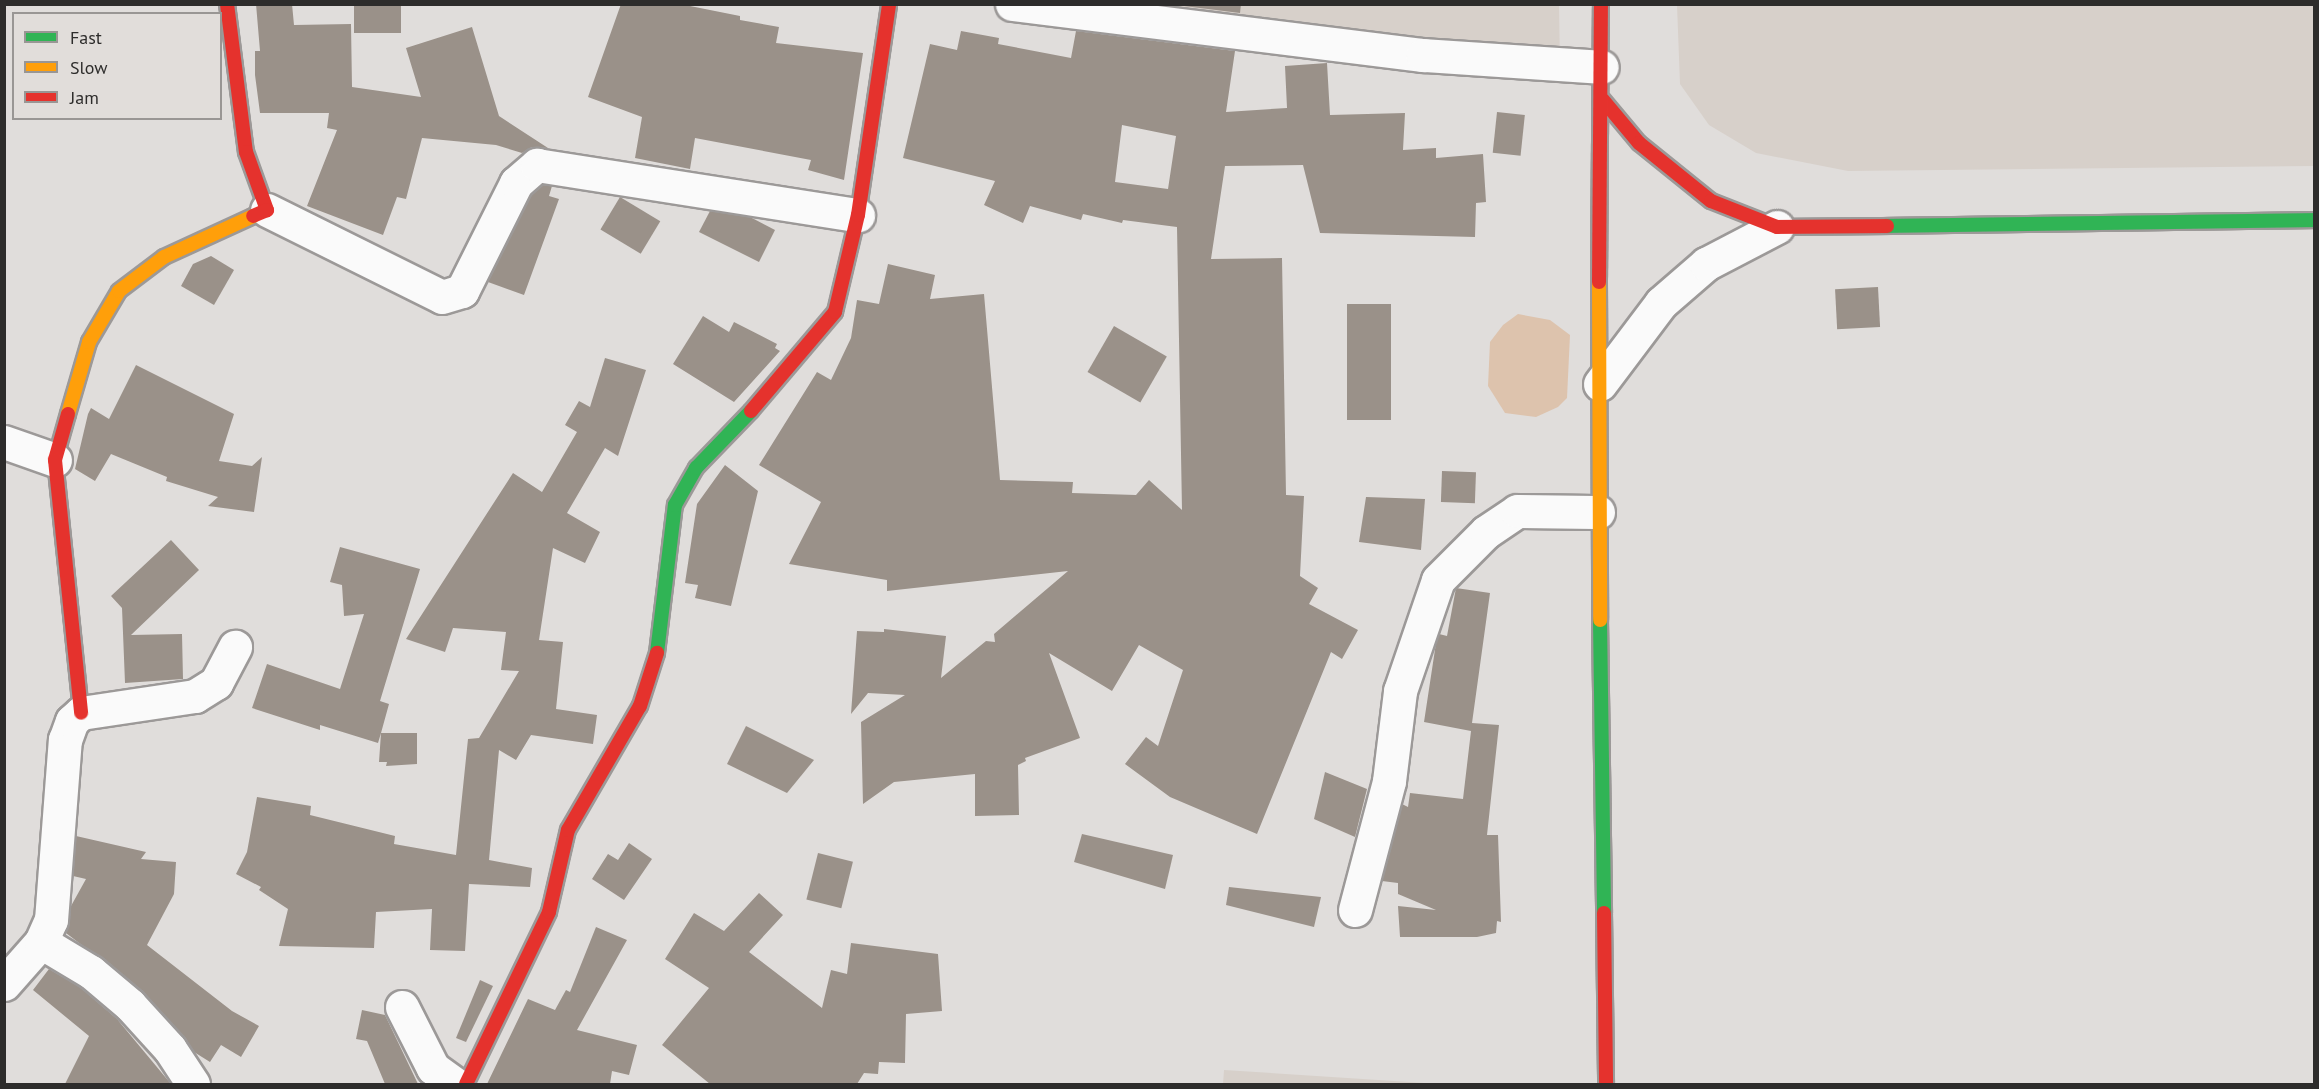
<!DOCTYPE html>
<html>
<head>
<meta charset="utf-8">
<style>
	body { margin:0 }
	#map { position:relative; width:2319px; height:1089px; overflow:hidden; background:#e0dddb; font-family:"PT Sans",sans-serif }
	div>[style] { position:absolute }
	.built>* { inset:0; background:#d7d0ca }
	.green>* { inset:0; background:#ddc3ad }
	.building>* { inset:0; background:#9a9189; transform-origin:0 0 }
	.roads { filter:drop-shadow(2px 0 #9c9998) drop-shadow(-2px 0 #9c9998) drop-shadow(0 2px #9c9998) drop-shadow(0 -2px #9c9998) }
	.street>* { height:33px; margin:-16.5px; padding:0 16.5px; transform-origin:16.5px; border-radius:16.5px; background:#fafafa }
	.fast>* { height:14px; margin:-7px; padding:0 7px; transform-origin:7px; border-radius:7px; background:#30b455 }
	.slow>* { height:14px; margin:-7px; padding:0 7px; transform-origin:7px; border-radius:7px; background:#ff9f0a }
	.jam>* { height:14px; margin:-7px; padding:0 7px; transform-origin:7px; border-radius:7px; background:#e5322d }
	span { translate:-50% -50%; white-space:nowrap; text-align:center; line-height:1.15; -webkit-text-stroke:6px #e1ddda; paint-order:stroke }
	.frame { position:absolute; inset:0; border:6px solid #2d2c2b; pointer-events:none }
	.legend { position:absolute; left:12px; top:12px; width:210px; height:108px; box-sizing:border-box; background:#e1ddda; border:2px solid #999694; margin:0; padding:8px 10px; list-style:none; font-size:18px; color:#2d2c2b }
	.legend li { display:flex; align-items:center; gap:12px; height:30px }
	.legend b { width:30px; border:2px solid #999694 }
</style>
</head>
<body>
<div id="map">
	<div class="built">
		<div style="clip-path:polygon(1069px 5px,1559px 5px,1560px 66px)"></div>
		<div style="clip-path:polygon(1677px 5px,2314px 5px,2314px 166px,1848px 171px,1756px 153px,1709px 125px,1680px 84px)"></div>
		<div style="clip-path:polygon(1224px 1070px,1440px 1084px,1223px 1084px)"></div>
	</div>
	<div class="green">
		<div style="clip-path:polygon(1518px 314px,1550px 320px,1570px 335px,1567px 398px,1558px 407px,1536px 417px,1505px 413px,1488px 386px,1490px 342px,1503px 325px)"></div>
	</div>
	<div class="building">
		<div style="clip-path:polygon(256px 4px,292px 4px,294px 25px,351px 24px,352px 87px,421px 97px,406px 48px,472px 27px,499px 116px,548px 148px,532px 147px,522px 153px,496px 145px,422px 138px,406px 199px,397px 197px,383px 235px,307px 206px,337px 130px,327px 128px,329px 113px,260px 113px,255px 75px,255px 51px,260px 51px)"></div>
		<div style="left:354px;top:4px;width:47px;height:29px"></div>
		<div style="clip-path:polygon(621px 4px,680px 4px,740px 16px,740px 20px,779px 27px,776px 43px,863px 53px,844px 180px,808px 170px,811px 160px,695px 138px,690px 169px,635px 158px,642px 117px,588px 97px)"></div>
		<div style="clip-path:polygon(1168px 4px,1241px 4px,1240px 13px)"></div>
		<div style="clip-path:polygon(evenodd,961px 31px,999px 38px,998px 44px,1071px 58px,1076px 31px,1235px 51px,1226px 112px,1287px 108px,1285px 66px,1327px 63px,1330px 115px,1405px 113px,1403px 150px,1436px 148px,1436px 158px,1483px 154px,1486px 202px,1476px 203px,1475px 237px,1320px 233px,1303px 165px,1225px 166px,1211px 259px,1282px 258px,1286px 495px,1304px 496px,1300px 576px,1318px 588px,1309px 604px,1358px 630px,1342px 659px,1331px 652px,1257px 834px,1170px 797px,1125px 764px,1146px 737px,1158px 746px,1183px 670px,1139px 645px,1112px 691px,1049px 653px,1080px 738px,1025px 758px,1026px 761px,1018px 765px,1019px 815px,975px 816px,975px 774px,894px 782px,863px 804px,861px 722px,905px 695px,868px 693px,851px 714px,857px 631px,884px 632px,884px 629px,946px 636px,941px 678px,986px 641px,995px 642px,994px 634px,1068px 571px,887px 591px,887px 580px,789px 564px,821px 502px,759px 465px,817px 372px,831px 380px,851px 338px,857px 300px,879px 304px,888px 264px,935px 275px,930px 299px,984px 294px,1000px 480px,1073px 482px,1072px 493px,1136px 495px,1149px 480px,1182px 510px,1177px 227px,1123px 220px,1122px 223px,1083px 214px,1081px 220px,1030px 206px,1023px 223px,984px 205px,995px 181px,903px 158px,930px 44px,957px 50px,961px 31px,1122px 125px,1176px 136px,1168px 189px,1115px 182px,1122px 125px)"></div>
		<div style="left:1497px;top:112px;width:28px;height:41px;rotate:6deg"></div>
		<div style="clip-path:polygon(543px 185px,552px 186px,549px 196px,559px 199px,524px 295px,488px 282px,531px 195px)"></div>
		<div style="left:620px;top:197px;width:47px;height:38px;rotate:31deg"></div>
		<div style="clip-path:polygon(710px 211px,750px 217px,775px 230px,759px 262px,699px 232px)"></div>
		<div style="clip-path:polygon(211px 256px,234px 270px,214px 305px,181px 286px,193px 264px)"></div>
		<div style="left:1878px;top:287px;width:40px;height:43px;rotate:87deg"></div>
		<div style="left:1391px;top:304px;width:116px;height:44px;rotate:90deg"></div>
		<div style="clip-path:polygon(703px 316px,729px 332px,734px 322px,777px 344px,775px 348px,780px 351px,734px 402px,673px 364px)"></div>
		<div style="left:1114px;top:326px;width:61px;height:53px;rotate:30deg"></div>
		<div style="clip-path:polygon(605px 358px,646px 370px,618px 456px,605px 448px,567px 513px,600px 532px,585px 563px,553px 548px,539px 640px,563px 642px,556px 709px,597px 715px,593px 744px,531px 735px,516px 760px,499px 750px,489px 860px,532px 868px,530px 887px,469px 884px,465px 951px,430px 950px,432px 909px,376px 912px,374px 948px,279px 946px,288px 909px,259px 890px,261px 887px,236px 874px,247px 852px,257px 797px,311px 806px,310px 815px,395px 836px,394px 844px,456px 855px,468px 739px,479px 738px,519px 671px,501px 670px,506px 632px,453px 628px,445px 652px,406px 639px,513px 473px,542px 492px,577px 432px,565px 425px,579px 401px,590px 407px)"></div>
		<div style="clip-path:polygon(136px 365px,234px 414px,219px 461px,252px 466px,262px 457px,254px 512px,208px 506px,218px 497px,166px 481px,167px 477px,111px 454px,95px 481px,75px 469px,88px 414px,91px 408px,109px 419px)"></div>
		<div style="clip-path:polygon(725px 465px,758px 491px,731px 606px,695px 598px,698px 585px,685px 583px,697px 504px)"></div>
		<div style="left:1442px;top:471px;width:34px;height:31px;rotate:2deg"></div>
		<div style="clip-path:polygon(1366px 497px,1425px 499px,1421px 550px,1359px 542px)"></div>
		<div style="clip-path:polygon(171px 540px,199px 570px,131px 635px,182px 634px,183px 679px,125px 683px,122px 608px,111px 596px)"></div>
		<div style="clip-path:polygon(340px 547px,420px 569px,380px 701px,389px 704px,381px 733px,417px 733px,417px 764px,386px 766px,387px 762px,379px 762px,381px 733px,378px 743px,320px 725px,320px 730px,252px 708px,267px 664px,340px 689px,364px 614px,344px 616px,342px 585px,330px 582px)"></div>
		<div style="clip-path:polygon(1456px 588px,1490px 593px,1472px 723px,1499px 725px,1487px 835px,1498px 835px,1501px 922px,1497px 921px,1496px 933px,1477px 937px,1400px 937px,1398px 906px,1436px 910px,1398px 894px,1398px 883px,1382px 881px,1402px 804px,1408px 807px,1410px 793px,1463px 799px,1471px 731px,1424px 722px,1436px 643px,1439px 634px,1447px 636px)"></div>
		<div style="clip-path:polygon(746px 726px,814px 760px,787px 793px,727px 764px)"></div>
		<div style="clip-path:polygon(1325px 772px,1367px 789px,1355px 837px,1314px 819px)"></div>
		<div style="clip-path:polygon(1082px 834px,1173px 855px,1165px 889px,1074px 862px)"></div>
		<div style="clip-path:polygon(76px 836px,146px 852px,141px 859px,176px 862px,174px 894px,147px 945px,232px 1011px,259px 1026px,241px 1057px,221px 1045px,210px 1062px,194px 1052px,142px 991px,66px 933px,71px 906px,86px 879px,73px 876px)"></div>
		<div style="clip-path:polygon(629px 843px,652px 859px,624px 900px,592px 879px,608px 854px,618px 860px)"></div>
		<div style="left:818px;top:853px;width:36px;height:48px;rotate:14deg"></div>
		<div style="clip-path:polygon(1229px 887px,1321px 897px,1314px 927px,1226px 905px)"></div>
		<div style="clip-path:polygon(759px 893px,783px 915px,749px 952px,822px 1008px,831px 970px,847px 974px,851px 943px,938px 954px,942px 1011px,906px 1014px,905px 1063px,879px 1062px,878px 1074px,864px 1073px,857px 1084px,710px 1084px,662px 1045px,709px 988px,665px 959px,694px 913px,724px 931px)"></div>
		<div style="clip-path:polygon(596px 927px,627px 940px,577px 1030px,637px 1045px,629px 1075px,612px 1071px,610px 1084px,487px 1084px,528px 999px,555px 1010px,566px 990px,570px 992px)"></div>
		<div style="clip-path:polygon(49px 969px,80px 987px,117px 1019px,171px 1084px,65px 1084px,89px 1036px,33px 990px)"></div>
		<div style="clip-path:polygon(480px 980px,493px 986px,466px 1042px,456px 1038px)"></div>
		<div style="clip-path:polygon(362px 1010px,385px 1015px,418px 1084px,385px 1084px,367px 1041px,356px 1039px)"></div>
	</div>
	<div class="roads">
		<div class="street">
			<div style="left:1012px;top:4px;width:414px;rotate:7.1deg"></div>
			<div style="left:1423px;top:55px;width:179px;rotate:3.8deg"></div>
			<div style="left:267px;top:210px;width:195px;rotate:26.4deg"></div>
			<div style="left:442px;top:297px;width:21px;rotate:-17deg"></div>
			<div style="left:462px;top:291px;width:121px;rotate:-63.4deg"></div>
			<div style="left:516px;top:183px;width:28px;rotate:-41deg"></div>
			<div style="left:537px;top:165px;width:325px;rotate:8.9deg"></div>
			<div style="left:1600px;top:384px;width:101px;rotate:-53deg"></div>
			<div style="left:1661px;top:303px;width:60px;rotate:-40.9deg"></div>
			<div style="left:1706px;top:264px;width:80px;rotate:-27.5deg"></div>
			<div style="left:4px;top:442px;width:54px;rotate:19.4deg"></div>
			<div style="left:1355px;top:910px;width:133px;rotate:-75.2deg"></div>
			<div style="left:1389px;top:781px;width:91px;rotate:-83deg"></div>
			<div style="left:1400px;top:691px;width:117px;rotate:-71.1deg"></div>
			<div style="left:1438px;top:580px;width:68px;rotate:-45deg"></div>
			<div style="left:1486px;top:532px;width:37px;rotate:-34deg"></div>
			<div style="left:1517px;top:511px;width:81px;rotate:0.7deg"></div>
			<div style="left:41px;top:942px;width:58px;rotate:31deg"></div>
			<div style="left:91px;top:972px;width:51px;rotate:40.2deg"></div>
			<div style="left:130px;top:1005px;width:59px;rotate:47.7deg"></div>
			<div style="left:170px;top:1049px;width:42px;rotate:56.7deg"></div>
			<div style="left:4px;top:984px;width:56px;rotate:-48.6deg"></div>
			<div style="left:41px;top:942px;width:24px;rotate:-66deg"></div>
			<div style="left:51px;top:920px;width:181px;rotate:-85.6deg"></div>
			<div style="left:65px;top:740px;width:20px;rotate:-70deg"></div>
			<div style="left:72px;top:721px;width:12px;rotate:-42deg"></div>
			<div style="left:81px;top:713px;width:115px;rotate:-8.5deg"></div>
			<div style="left:195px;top:696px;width:25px;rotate:-32deg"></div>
			<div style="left:216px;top:683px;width:41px;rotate:-62.2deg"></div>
			<div style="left:402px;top:1007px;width:68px;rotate:63.1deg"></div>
			<div style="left:433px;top:1068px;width:27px;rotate:36deg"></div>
		</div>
		<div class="fast">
			<div style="left:1887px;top:226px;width:427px;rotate:-0.8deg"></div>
			<div style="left:1600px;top:620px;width:293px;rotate:89.2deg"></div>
			<div style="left:657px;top:653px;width:149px;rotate:-83.1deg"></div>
			<div style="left:675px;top:505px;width:43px;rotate:-60.4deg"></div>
			<div style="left:696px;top:468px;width:79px;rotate:-46deg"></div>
		</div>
		<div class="slow">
			<div style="left:1599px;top:282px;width:338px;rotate:89.8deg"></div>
			<div style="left:68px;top:414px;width:75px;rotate:-73.7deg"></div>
			<div style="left:89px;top:342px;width:59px;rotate:-59.5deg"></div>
			<div style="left:119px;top:291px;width:56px;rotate:-37.1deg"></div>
			<div style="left:164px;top:257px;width:98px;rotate:-24.7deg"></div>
		</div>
		<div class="jam">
			<div style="left:227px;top:4px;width:149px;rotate:82.7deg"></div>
			<div style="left:246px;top:152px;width:62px;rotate:70.1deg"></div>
			<div style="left:267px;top:210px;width:15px;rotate:157deg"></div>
			<div style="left:1603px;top:100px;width:56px;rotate:50.1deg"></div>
			<div style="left:1639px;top:143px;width:92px;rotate:38.9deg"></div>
			<div style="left:1711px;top:201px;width:71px;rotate:21.5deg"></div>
			<div style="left:1777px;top:227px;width:110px;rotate:-0.5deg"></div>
			<div style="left:1599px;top:282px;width:278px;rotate:-89.6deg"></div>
			<div style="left:751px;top:411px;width:130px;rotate:-49.7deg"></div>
			<div style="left:835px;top:312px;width:100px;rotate:-76.7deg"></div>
			<div style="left:858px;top:215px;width:213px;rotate:-81.6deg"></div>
			<div style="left:68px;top:414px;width:48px;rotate:105.8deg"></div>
			<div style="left:55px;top:460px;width:254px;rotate:84.1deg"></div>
			<div style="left:1604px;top:913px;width:171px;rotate:89.3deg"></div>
			<div style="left:466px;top:1084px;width:191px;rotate:-64.2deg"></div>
			<div style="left:549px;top:912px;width:84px;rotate:-77deg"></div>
			<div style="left:568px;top:830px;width:143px;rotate:-59.9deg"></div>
			<div style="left:640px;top:706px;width:56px;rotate:-72.2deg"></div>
		</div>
	</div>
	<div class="frame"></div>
	<ul class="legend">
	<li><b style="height:8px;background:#30b455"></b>Fast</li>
	<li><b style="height:8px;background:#ff9f0a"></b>Slow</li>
	<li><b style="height:8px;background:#e5322d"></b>Jam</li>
	</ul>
</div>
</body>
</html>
